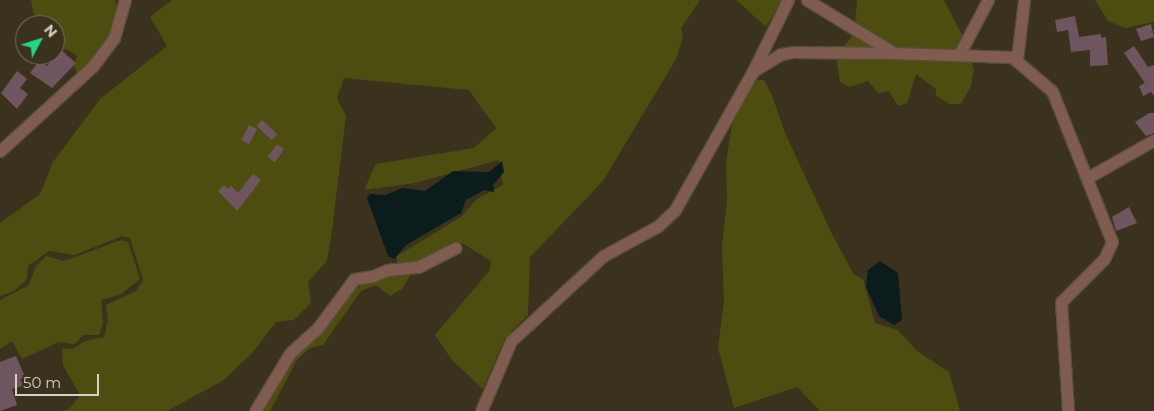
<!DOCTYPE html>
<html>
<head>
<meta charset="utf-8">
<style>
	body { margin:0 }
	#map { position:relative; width:1154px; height:411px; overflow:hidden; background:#3b321d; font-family:Montserrat,sans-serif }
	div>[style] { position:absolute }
	.green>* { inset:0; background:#4c4d0f }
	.water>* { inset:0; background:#0a1c1c }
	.building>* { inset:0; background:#6e5560; transform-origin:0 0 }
	.roads { filter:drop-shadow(1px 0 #574f3b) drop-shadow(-1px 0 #574f3b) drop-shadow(0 1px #574f3b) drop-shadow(0 -1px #574f3b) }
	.street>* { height:11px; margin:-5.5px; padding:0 5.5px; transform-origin:5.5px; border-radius:5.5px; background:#805b50 }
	span { translate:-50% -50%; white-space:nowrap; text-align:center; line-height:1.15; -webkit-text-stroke:5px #3b321d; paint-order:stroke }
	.north { position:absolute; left:15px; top:15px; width:50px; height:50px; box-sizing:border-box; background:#3b321d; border:1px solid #797260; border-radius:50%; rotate:50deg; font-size:14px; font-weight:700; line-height:20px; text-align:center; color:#d6d1c4 }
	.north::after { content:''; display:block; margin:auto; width:18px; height:22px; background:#21d887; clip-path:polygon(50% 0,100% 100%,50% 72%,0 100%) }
	.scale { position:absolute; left:15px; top:374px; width:84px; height:22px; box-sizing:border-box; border:2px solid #d6d1c4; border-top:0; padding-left:6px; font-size:15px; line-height:18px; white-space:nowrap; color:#d6d1c4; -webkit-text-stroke:4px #3b321d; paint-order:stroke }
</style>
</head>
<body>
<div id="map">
	<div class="green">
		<div style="clip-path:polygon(31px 0,115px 0,119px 10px,111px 36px,79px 77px,74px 65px,77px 56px,68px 50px,57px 47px,54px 58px,46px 62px,40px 57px,55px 55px,55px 25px,36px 25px)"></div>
		<div style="clip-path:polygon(172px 0,700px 0,681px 28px,683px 37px,676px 59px,603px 181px,530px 257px,528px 315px,505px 338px,483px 389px,452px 360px,435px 335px,490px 270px,491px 261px,462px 243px,416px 266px,402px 289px,390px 296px,376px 285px,361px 291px,323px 345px,310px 348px,297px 360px,270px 411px,261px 411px,293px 355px,306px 341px,319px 336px,349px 292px,397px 266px,397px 256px,461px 217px,477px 199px,503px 185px,499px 160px,415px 183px,364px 190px,376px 164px,474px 148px,496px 128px,469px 90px,344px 78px,337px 98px,346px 116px,332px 230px,327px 261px,308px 282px,311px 303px,294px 320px,276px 322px,253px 352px,224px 380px,167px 411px,63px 411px,70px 408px,80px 395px,63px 365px,62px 348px,73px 349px,85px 341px,104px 337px,108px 319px,106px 305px,136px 291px,143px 280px,130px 238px,122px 236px,75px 255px,49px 251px,28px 266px,27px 279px,14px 291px,0 296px,0 223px,40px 194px,53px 162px,100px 99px,167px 46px,150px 17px)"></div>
		<div style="clip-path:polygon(736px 0,782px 0,766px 27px)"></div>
		<div style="clip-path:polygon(857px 0,944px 0,963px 37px,974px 69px,971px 86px,961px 104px,950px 104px,936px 96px,936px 89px,916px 74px,907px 103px,898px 106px,889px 91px,878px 93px,868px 81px,850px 87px,840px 82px,836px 57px,854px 33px)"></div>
		<div style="clip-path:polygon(1095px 0,1154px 0,1154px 22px,1125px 28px,1108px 21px)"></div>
		<div style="clip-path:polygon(752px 80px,764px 80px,771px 93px,786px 135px,831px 232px,854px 275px,863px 279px,875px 323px,898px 330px,917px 351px,949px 372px,960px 411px,820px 411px,797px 387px,734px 408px,718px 348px,724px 301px,722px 246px,727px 200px,726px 163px,734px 109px)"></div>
		<div style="clip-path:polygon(121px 240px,128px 242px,140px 279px,121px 294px,101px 300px,103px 323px,99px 335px,83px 335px,75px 344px,59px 342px,22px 359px,12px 341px,0 349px,0 300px,29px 285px,36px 266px,46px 256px,64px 261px)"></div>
	</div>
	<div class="water">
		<div style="clip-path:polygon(502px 161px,504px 172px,493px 185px,494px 192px,484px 190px,466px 200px,461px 213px,406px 245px,394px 259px,388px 256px,367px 198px,370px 194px,385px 195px,403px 188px,425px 191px,453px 171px,489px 172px)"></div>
		<div style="clip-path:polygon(880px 261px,898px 273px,902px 320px,894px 325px,879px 316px,866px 287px,868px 270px)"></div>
	</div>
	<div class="building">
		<div style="clip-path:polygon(1075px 16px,1079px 37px,1101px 34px,1101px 38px,1106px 37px,1108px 65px,1090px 66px,1090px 50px,1071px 52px,1068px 30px,1057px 32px,1055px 20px)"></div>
		<div style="clip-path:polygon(1151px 24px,1154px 37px,1141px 41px,1136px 29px)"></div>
		<div style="clip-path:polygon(1134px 46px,1148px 67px,1154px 65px,1154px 96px,1151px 92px,1143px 96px,1139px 86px,1145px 83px,1124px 53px)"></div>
		<div style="clip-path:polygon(60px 49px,76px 63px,52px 88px,30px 73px,40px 60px,47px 66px)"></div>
		<div style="clip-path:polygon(17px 71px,27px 79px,20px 88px,28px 94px,17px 109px,1px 93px)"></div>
		<div style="clip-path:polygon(1149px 113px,1154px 113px,1154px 133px,1146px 136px,1135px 122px)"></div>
		<div style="left:262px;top:120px;width:21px;height:8px;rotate:43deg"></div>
		<div style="left:249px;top:125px;width:9px;height:17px;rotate:27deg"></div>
		<div style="left:277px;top:144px;width:9px;height:16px;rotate:36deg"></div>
		<div style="clip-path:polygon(253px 174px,261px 180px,237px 211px,218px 191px,224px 185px,228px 189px,231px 186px,238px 193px)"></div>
		<div style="clip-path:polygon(1129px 207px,1137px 223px,1116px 231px,1112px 217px)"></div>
		<div style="clip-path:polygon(16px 356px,28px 384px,12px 389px,17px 405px,0 411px,0 362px)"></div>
	</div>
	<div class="roads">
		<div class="street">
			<div style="left:807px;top:0;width:102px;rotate:31.3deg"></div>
			<div style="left:894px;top:53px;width:118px;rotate:1.9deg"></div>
			<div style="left:1012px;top:57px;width:52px;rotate:40.4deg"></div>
			<div style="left:1052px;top:91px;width:162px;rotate:68.3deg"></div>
			<div style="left:1112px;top:242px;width:19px;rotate:115deg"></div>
			<div style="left:1104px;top:259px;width:61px;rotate:135deg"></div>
			<div style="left:1061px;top:302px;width:109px;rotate:86.3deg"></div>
			<div style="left:960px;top:53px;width:60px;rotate:-62.2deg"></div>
			<div style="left:1017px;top:59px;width:59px;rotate:-83.2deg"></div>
			<div style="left:753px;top:71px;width:33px;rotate:-31deg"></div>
			<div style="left:781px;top:54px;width:12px;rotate:-9deg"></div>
			<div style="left:793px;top:52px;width:101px;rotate:0.6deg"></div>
			<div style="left:0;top:151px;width:126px;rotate:-42.4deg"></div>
			<div style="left:93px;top:66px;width:35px;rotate:-53deg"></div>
			<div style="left:114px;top:38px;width:40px;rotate:-74deg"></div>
			<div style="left:1087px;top:178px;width:77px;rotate:-29.6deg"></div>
			<div style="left:255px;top:411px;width:68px;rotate:-58.9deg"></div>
			<div style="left:290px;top:353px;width:36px;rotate:-42deg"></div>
			<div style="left:317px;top:329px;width:62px;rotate:-53.5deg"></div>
			<div style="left:354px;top:279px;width:19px;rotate:-9deg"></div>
			<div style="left:373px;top:276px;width:15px;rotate:-23deg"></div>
			<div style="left:387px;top:270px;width:31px;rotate:-6deg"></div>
			<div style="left:418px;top:267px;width:42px;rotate:-27.2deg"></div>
			<div style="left:481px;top:411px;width:76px;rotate:-66.8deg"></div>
			<div style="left:511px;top:341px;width:125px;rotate:-42.7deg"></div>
			<div style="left:603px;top:256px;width:63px;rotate:-28.6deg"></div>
			<div style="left:658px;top:226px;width:23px;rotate:-43deg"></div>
			<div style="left:675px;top:210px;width:159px;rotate:-60.7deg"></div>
			<div style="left:753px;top:71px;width:79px;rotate:-63.8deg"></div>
		</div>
	</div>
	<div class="north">N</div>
	<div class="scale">50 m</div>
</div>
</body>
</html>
